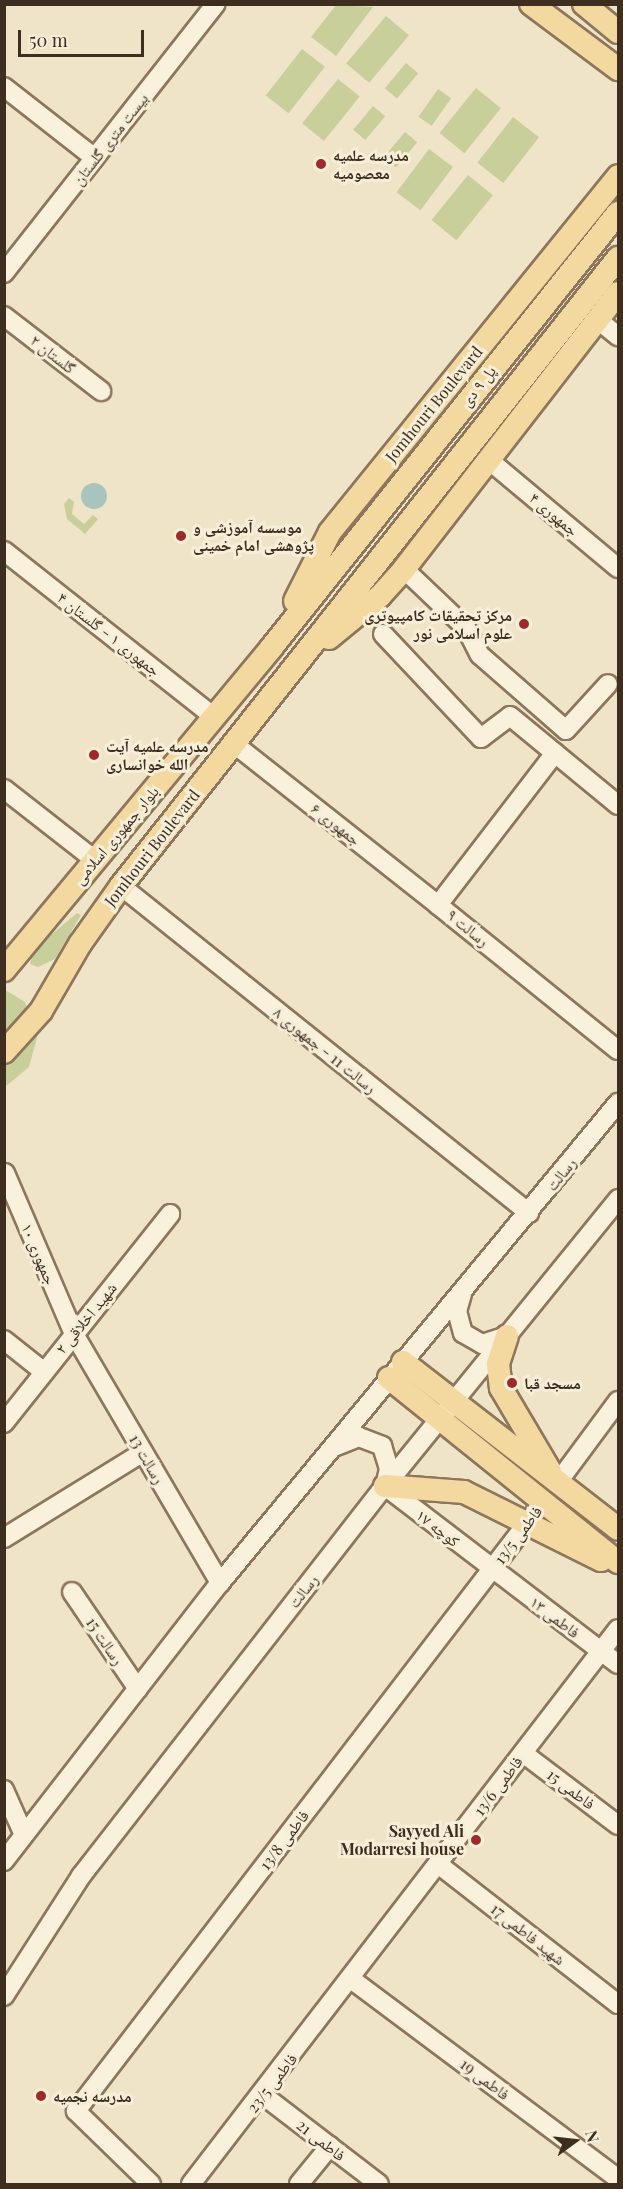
<!DOCTYPE html>
<html>
<head>
<meta charset="utf-8">
<style>
	body { margin:0 }
	#map { position:relative; width:623px; height:2189px; overflow:hidden; background:#f0e4c8; font-family:"Playfair Display","Noto Naskh Arabic",serif }
	div>[style] { position:absolute }
	.green>* { inset:0; background:#c9cf9b; transform-origin:0 0 }
	.water>* { inset:0; background:#a9c4bc }
	.round { border-radius:50% }
	.roads { filter:drop-shadow(2px 0 #8d765c) drop-shadow(-2px 0 #8d765c) drop-shadow(0 2px #8d765c) drop-shadow(0 -2px #8d765c) }
	.minor>* { height:18px; margin:-9px; padding:0 9px; transform-origin:9px; border-radius:9px; background:#faf1dc }
	.major>* { height:22px; margin:-11px; padding:0 11px; transform-origin:11px; border-radius:11px; background:#f3d9a0 }
	.dots>* { width:16px; height:16px; translate:-50% -50%; box-sizing:border-box; border:3px solid #f7eed8; border-radius:50% }
	span { translate:-50% -50%; white-space:nowrap; text-align:center; line-height:1.15; -webkit-text-stroke:6px #f7eed8; paint-order:stroke }
	.street-label { font-size:16px; color:#3d2e20 }
	.poi-label { font-size:16px; color:#3d2e20; font-weight:700 }
	.left { translate:0 -50%; text-align:left }
	.right { translate:-100% -50%; text-align:right }
	.frame { position:absolute; inset:0; border:6px solid #3d2e20; pointer-events:none }
	.north { position:absolute; left:545px; top:2111px; width:60px; height:60px; -webkit-text-stroke:4px #f7eed8; paint-order:stroke; rotate:75deg; font-size:16px; font-weight:700; line-height:24px; text-align:center; color:#3d2e20 }
	.north::after { content:''; display:block; margin:auto; width:21px; height:27px; background:#3d2e20; clip-path:polygon(50% 0,100% 100%,50% 72%,0 100%) }
	.scale { position:absolute; left:18px; top:30px; width:126px; height:27px; box-sizing:border-box; border:3px solid #3d2e20; border-top:0; padding-left:8px; font-size:18px; line-height:21px; white-space:nowrap; color:#3d2e20; -webkit-text-stroke:4px #f7eed8; paint-order:stroke }
</style>
</head>
<body>
<div id="map">
	<div class="green">
		<div style="clip-path:polygon(336px 5px,373px 7px,336px 56px,311px 37px)"></div>
		<div style="left:386px;top:16px;width:30px;height:62px;rotate:40deg"></div>
		<div style="left:302px;top:49px;width:29px;height:59px;rotate:38deg"></div>
		<div style="left:406px;top:63px;width:16px;height:33px;rotate:40deg"></div>
		<div style="left:338px;top:79px;width:28px;height:57px;rotate:39deg"></div>
		<div style="left:476px;top:88px;width:32px;height:58px;rotate:39deg"></div>
		<div style="left:438px;top:89px;width:16px;height:34px;rotate:35deg"></div>
		<div style="left:373px;top:106px;width:16px;height:31px;rotate:40deg"></div>
		<div style="left:513px;top:117px;width:33px;height:58px;rotate:38deg"></div>
		<div style="left:405px;top:132px;width:16px;height:33px;rotate:40deg"></div>
		<div style="left:429px;top:149px;width:30px;height:54px;rotate:37deg"></div>
		<div style="left:468px;top:175px;width:32px;height:58px;rotate:39deg"></div>
		<div style="clip-path:polygon(69px 498px,74px 502px,72px 514px,84px 524px,93px 515px,98px 519px,85px 534px,67px 519px,64px 504px)"></div>
		<div style="clip-path:polygon(77px 913px,81px 915px,55px 959px,38px 967px,30px 964px,34px 949px)"></div>
		<div style="clip-path:polygon(4px 989px,25px 1002px,38px 1034px,29px 1067px,5px 1087px)"></div>
	</div>
	<div class="water">
		<div class="round" style="left:81px;top:483px;width:26px;height:26px"></div>
	</div>
	<div class="roads">
		<div class="minor">
			<div style="left:4px;top:87px;width:115px;rotate:38deg"></div>
			<div style="left:4px;top:273px;width:342px;rotate:-51.8deg"></div>
			<div style="left:4px;top:316px;width:123px;rotate:37.7deg"></div>
			<div style="left:598px;top:320px;width:26px;rotate:39deg"></div>
			<div style="left:490px;top:461px;width:167px;rotate:39.9deg"></div>
			<div style="left:4px;top:551px;width:266px;rotate:38.3deg"></div>
			<div style="left:404px;top:569px;width:86px;rotate:43.6deg"></div>
			<div style="left:466px;top:628px;width:30px;rotate:63deg"></div>
			<div style="left:480px;top:655px;width:114px;rotate:41.1deg"></div>
			<div style="left:566px;top:730px;width:62px;rotate:-47.6deg"></div>
			<div style="left:383px;top:634px;width:143px;rotate:46.7deg"></div>
			<div style="left:481px;top:738px;width:36px;rotate:-37deg"></div>
			<div style="left:510px;top:716px;width:140px;rotate:39.5deg"></div>
			<div style="left:233px;top:743px;width:261px;rotate:38.3deg"></div>
			<div style="left:555px;top:753px;width:192px;rotate:127.6deg"></div>
			<div style="left:438px;top:905px;width:231px;rotate:38.9deg"></div>
			<div style="left:4px;top:789px;width:115px;rotate:38deg"></div>
			<div style="left:121px;top:886px;width:523px;rotate:38.71deg"></div>
			<div style="left:5px;top:1173px;width:175px;rotate:66.8deg"></div>
			<div style="left:74px;top:1334px;width:289px;rotate:59.6deg"></div>
			<div style="left:462px;top:1294px;width:18px;rotate:106deg"></div>
			<div style="left:457px;top:1311px;width:23px;rotate:75deg"></div>
			<div style="left:463px;top:1333px;width:22px;rotate:30deg"></div>
			<div style="left:482px;top:1344px;width:26px;rotate:-18deg"></div>
			<div style="left:4px;top:1340px;width:50px;rotate:38.5deg"></div>
			<div style="left:4px;top:1423px;width:267px;rotate:-51.5deg"></div>
			<div style="left:334px;top:1447px;width:27px;rotate:-22deg"></div>
			<div style="left:359px;top:1437px;width:25px;rotate:21deg"></div>
			<div style="left:382px;top:1446px;width:24px;rotate:73deg"></div>
			<div style="left:389px;top:1469px;width:17px;rotate:103deg"></div>
			<div style="left:385px;top:1486px;width:293px;rotate:37.4deg"></div>
			<div style="left:558px;top:1482px;width:101px;rotate:-53.5deg"></div>
			<div style="left:4px;top:1538px;width:163px;rotate:-31.7deg"></div>
			<div style="left:72px;top:1592px;width:117px;rotate:55.8deg"></div>
			<div style="left:523px;top:1753px;width:119px;rotate:37.2deg"></div>
			<div style="left:4px;top:1790px;width:49px;rotate:66deg"></div>
			<div style="left:4px;top:1861px;width:352px;rotate:-52.2deg"></div>
			<div style="left:220px;top:1583px;width:624px;rotate:-50.34deg"></div>
			<div style="left:438px;top:1864px;width:228px;rotate:37.9deg"></div>
			<div style="left:351px;top:1979px;width:334px;rotate:36.8deg"></div>
			<div style="left:4px;top:1996px;width:143px;rotate:-57.3deg"></div>
			<div style="left:81px;top:1876px;width:494px;rotate:-52.1deg"></div>
			<div style="left:385px;top:1486px;width:370px;rotate:-50.9deg"></div>
			<div style="left:263px;top:2095px;width:146px;rotate:37.5deg"></div>
			<div style="left:151px;top:2184px;width:105px;rotate:-135.8deg"></div>
			<div style="left:76px;top:2111px;width:769px;rotate:-52.5deg"></div>
			<div style="left:191px;top:2184px;width:700px;rotate:-52.43deg"></div>
			<div style="left:299px;top:2184px;width:49px;rotate:-50.8deg"></div>
		</div>
		<div class="major">
			<div style="left:531px;top:4px;width:109px;rotate:36.8deg"></div>
			<div style="left:584px;top:4px;width:44px;rotate:39.5deg"></div>
			<div style="left:295px;top:601px;width:77px;rotate:-63.1deg"></div>
			<div style="left:330px;top:532px;width:458px;rotate:-51deg"></div>
			<div style="left:329px;top:638px;width:66px;rotate:-39.5deg"></div>
			<div style="left:380px;top:596px;width:36px;rotate:-48deg"></div>
			<div style="left:404px;top:569px;width:349px;rotate:-52.2deg"></div>
			<div style="left:4px;top:970px;width:420px;rotate:-50.3deg"></div>
			<div style="left:272px;top:647px;width:555px;rotate:-51.44deg"></div>
			<div style="left:4px;top:1052px;width:55px;rotate:-47.9deg"></div>
			<div style="left:41px;top:1011px;width:78px;rotate:-59.8deg"></div>
			<div style="left:80px;top:944px;width:71px;rotate:-54.7deg"></div>
			<div style="left:121px;top:886px;width:801px;rotate:-51.64deg"></div>
			<div style="left:507px;top:1336px;width:29px;rotate:108deg"></div>
			<div style="left:498px;top:1364px;width:24px;rotate:83deg"></div>
			<div style="left:501px;top:1388px;width:96px;rotate:59.4deg"></div>
			<div style="left:403px;top:1362px;width:272px;rotate:37.8deg"></div>
			<div style="left:389px;top:1378px;width:294px;rotate:38.8deg"></div>
			<div style="left:385px;top:1486px;width:79px;rotate:4.3deg"></div>
			<div style="left:464px;top:1492px;width:153px;rotate:26.4deg"></div>
		</div>
	</div>
	<div class="dots">
		<div style="left:321px;top:164px;background:#9e2a2b"></div>
		<div style="left:181px;top:536px;background:#9e2a2b"></div>
		<div style="left:524px;top:624px;background:#9e2a2b"></div>
		<div style="left:94px;top:755px;background:#9e2a2b"></div>
		<div style="left:512px;top:1383px;background:#9e2a2b"></div>
		<div style="left:476px;top:1840px;background:#9e2a2b"></div>
		<div style="left:41px;top:2096px;background:#9e2a2b"></div>
	</div>
	<div class="street-label">
		<span style="left:110px;top:139px;rotate:-52deg">بیست متری گلستان</span>
		<span style="left:53px;top:354px;rotate:38deg">گلستان ۲</span>
		<span style="left:478px;top:386px;rotate:-52deg">پل ۹ دی</span>
		<span style="left:434px;top:404px;rotate:-51deg">Jomhouri Boulevard</span>
		<span style="left:554px;top:514px;rotate:40deg">جمهوری ۴</span>
		<span style="left:109px;top:634px;rotate:38deg">جمهوری ۱ - گلستان ۴</span>
		<span style="left:336px;top:824px;rotate:38deg">جمهوری ۶</span>
		<span style="left:116px;top:835px;rotate:-50deg">بلوار جمهوری اسلامی</span>
		<span style="left:152px;top:848px;rotate:-52deg">Jomhouri Boulevard</span>
		<span style="left:468px;top:928px;rotate:39deg">رسالت ۹</span>
		<span style="left:325px;top:1050px;rotate:39deg">رسالت 11 - جمهوری ۸</span>
		<span style="left:561px;top:1174px;rotate:-51deg">رسالت</span>
		<span style="left:39px;top:1254px;rotate:67deg">جمهوری ۱۰</span>
		<span style="left:86px;top:1318px;rotate:-51deg">شهید اخلاقی ۲</span>
		<span style="left:147px;top:1459px;rotate:60deg">رسالت 13</span>
		<span style="left:438px;top:1528px;rotate:38deg">کوچه ۱۷</span>
		<span style="left:518px;top:1535px;rotate:-53deg">فاطمی 13/5</span>
		<span style="left:303px;top:1591px;rotate:-52deg">رسالت</span>
		<span style="left:555px;top:1617px;rotate:37deg">فاطمی ۱۳</span>
		<span style="left:105px;top:1641px;rotate:56deg">رسالت 15</span>
		<span style="left:498px;top:1786px;rotate:-53deg">فاطمی 13/6</span>
		<span style="left:571px;top:1789px;rotate:37deg">فاطمی 15</span>
		<span style="left:284px;top:1840px;rotate:-53deg">فاطمی 13/8</span>
		<span style="left:528px;top:1934px;rotate:38deg">شهید فاطمی 17</span>
		<span style="left:485px;top:2079px;rotate:37deg">فاطمی 19</span>
		<span style="left:272px;top:2083px;rotate:-52deg">فاطمی 23/5</span>
		<span style="left:321px;top:2140px;rotate:38deg">فاطمی 21</span>
	</div>
	<div class="poi-label">
		<span class="left" style="left:333px;top:164px">مدرسه علمیه<br>معصومیه</span>
		<span class="left" style="left:193px;top:536px">موسسه آموزشی و<br>پژوهشی امام خمینی</span>
		<span class="right" style="left:512px;top:624px">مرکز تحقیقات کامپیوتری<br>علوم اسلامی نور</span>
		<span class="left" style="left:106px;top:755px">مدرسه علمیه آیت<br>الله خوانساری</span>
		<span class="left" style="left:524px;top:1383px">مسجد قبا</span>
		<span class="right" style="left:464px;top:1840px">Sayyed Ali<br>Modarresi house</span>
		<span class="left" style="left:53px;top:2096px">مدرسه نجمیه</span>
	</div>
	<div class="frame"></div>
	<div class="north">N</div>
	<div class="scale">50 m</div>
</div>
</body>
</html>
